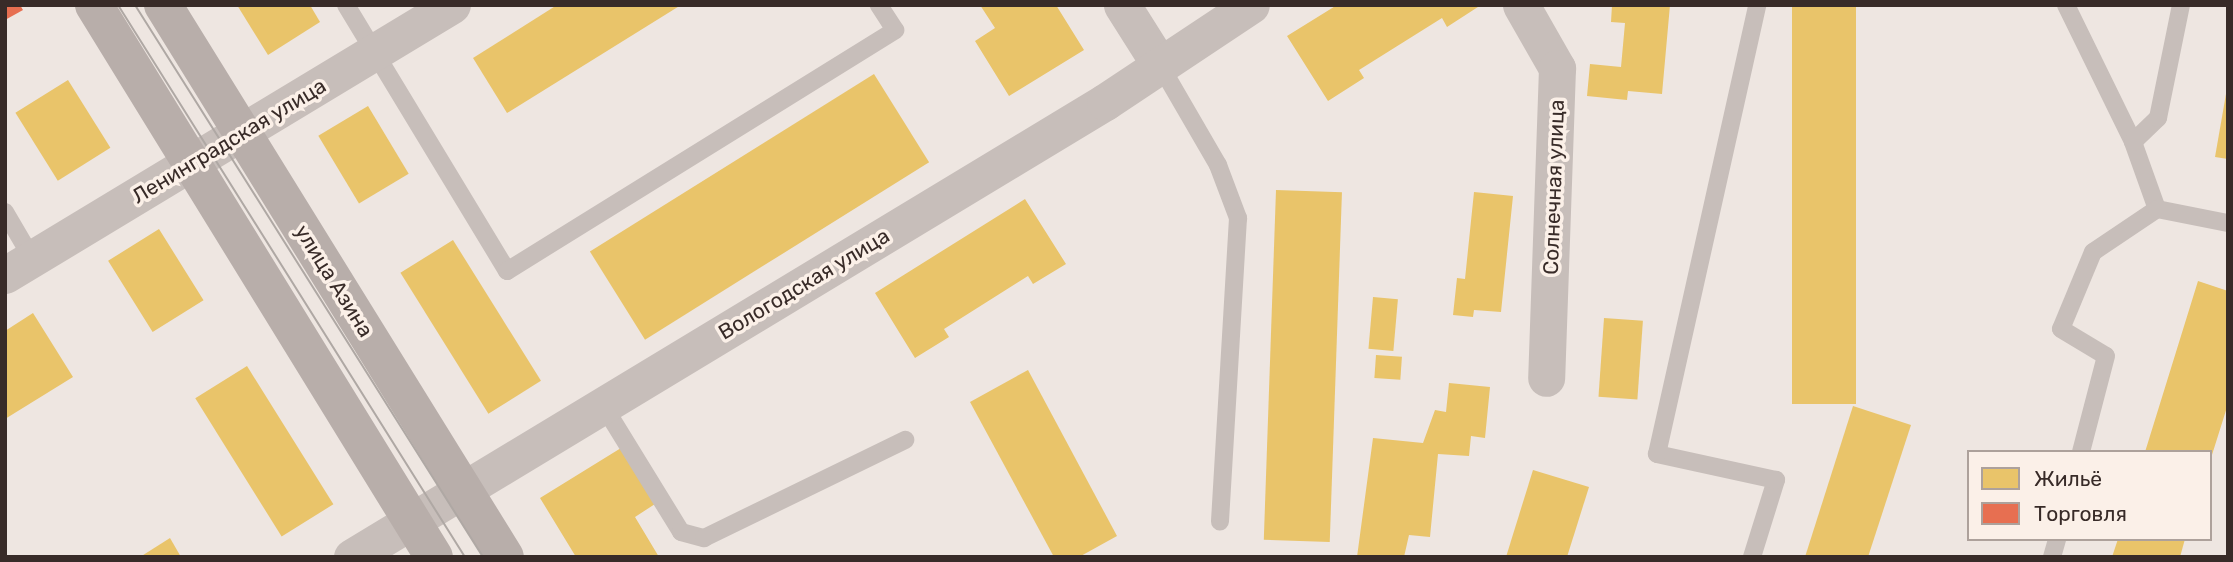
<!DOCTYPE html>
<html>
<head>
<meta charset="utf-8">
<style>
	body { margin:0 }
	#map { position:relative; width:2233px; height:562px; overflow:hidden; background:#eee6e1; font-family:Rubik,sans-serif }
	div>[style] { position:absolute }
	.homes>* { inset:0; background:#e9c46a; transform-origin:0 0 }
	.shops>* { inset:0; background:#e76f51 }
	.lane>* { height:18px; margin:-9px; padding:0 9px; transform-origin:9px; border-radius:9px; background:#c7beba }
	.street>* { height:37px; margin:-18.5px; padding:0 18.5px; transform-origin:18.5px; border-radius:18.5px; background:#c7beba }
	.secondary>* { height:38px; margin:-19px; padding:0 19px; transform-origin:19px; border-radius:19px; background:#b8aeaa }
	.tram>* { height:2px; margin:-1px; padding:0 1px; transform-origin:1px; border-radius:1px; background:#afa8a4 }
	span { translate:-50% -50%; white-space:nowrap; text-align:center; line-height:1.15; -webkit-text-stroke:7px #fbf0e8; paint-order:stroke }
	.street-label { font-size:21px; color:#382b28 }
	.frame { position:absolute; inset:0; border:7px solid #382b28; pointer-events:none }
	.legend { position:absolute; left:1967px; top:450px; width:245px; height:91px; box-sizing:border-box; background:#fbf0e8; border:2px solid #ada19b; margin:0; padding:9px 12px; list-style:none; font-size:21px; color:#382b28 }
	.legend li { display:flex; align-items:center; gap:14px; height:35px }
	.legend b { width:35px; border:2px solid #ada19b }
</style>
</head>
<body>
<div id="map">
	<div class="homes">
		<div style="clip-path:polygon(237px 5px,310px 5px,320px 22px,268px 55px)"></div>
		<div style="clip-path:polygon(557px 5px,681px 5px,507px 113px,473px 58px)"></div>
		<div style="clip-path:polygon(980px 5px,1056px 5px,1084px 50px,1009px 96px,975px 41px,995px 28px)"></div>
		<div style="clip-path:polygon(1337px 5px,1481px 5px,1447px 27px,1442px 18px,1359px 70px,1364px 78px,1328px 101px,1287px 36px)"></div>
		<div style="clip-path:polygon(1612px 5px,1670px 5px,1662px 94px,1628px 91px,1627px 100px,1587px 96px,1590px 64px,1621px 67px,1625px 23px,1611px 22px)"></div>
		<div style="left:1792px;top:5px;width:64px;height:399px"></div>
		<div style="left:874px;top:74px;width:104px;height:335px;rotate:58deg"></div>
		<div style="left:68px;top:80px;width:80px;height:62px;rotate:58deg"></div>
		<div style="clip-path:polygon(2226px 94px,2228px 94px,2228px 159px,2215px 157px)"></div>
		<div style="left:368px;top:106px;width:79px;height:58px;rotate:59deg"></div>
		<div style="left:1276px;top:190px;width:66px;height:350px;rotate:2deg"></div>
		<div style="clip-path:polygon(1474px 192px,1513px 196px,1501px 312px,1474px 310px,1473px 317px,1453px 315px,1457px 278px,1465px 279px)"></div>
		<div style="clip-path:polygon(1025px 199px,1066px 264px,1033px 284px,1028px 276px,944px 329px,949px 337px,915px 358px,875px 293px)"></div>
		<div style="left:159px;top:229px;width:84px;height:60px;rotate:58deg"></div>
		<div style="left:453px;top:240px;width:166px;height:62px;rotate:58deg"></div>
		<div style="clip-path:polygon(2198px 281px,2228px 291px,2228px 404px,2211px 458px,2210px 452px,2145px 452px)"></div>
		<div style="left:1373px;top:297px;width:25px;height:52px;rotate:5deg"></div>
		<div style="clip-path:polygon(33px 313px,73px 377px,5px 419px,5px 331px)"></div>
		<div style="left:1604px;top:318px;width:39px;height:79px;rotate:4deg"></div>
		<div style="left:1376px;top:355px;width:26px;height:23px;rotate:4deg"></div>
		<div style="left:247px;top:366px;width:163px;height:61px;rotate:58deg"></div>
		<div style="clip-path:polygon(1028px 370px,1117px 536px,1079px 557px,1054px 557px,970px 402px)"></div>
		<div style="clip-path:polygon(1449px 383px,1490px 387px,1485px 438px,1471px 436px,1469px 456px,1438px 454px,1430px 537px,1409px 535px,1404px 557px,1357px 557px,1373px 438px,1423px 443px,1435px 410px,1446px 412px)"></div>
		<div style="clip-path:polygon(1853px 406px,1911px 425px,1868px 557px,1805px 557px)"></div>
		<div style="clip-path:polygon(621px 448px,655px 504px,635px 517px,659px 557px,576px 557px,540px 498px)"></div>
		<div style="clip-path:polygon(1533px 470px,1589px 487px,1567px 557px,1506px 557px)"></div>
		<div style="clip-path:polygon(170px 538px,181px 557px,140px 557px)"></div>
		<div style="clip-path:polygon(2118px 539px,2185px 539px,2180px 557px,2112px 557px)"></div>
	</div>
	<div class="shops">
		<div style="clip-path:polygon(5px 5px,20px 5px,23px 10px,5px 20px)"></div>
	</div>
	<div class="lane">
		<div style="left:346px;top:5px;width:311px;rotate:58.8deg"></div>
		<div style="left:507px;top:271px;width:457px;rotate:-31.8deg"></div>
		<div style="left:895px;top:30px;width:30px;rotate:-123deg"></div>
		<div style="left:2066px;top:5px;width:153px;rotate:63.9deg"></div>
		<div style="left:2133px;top:142px;width:71px;rotate:70.3deg"></div>
		<div style="left:2157px;top:209px;width:77px;rotate:146.1deg"></div>
		<div style="left:2093px;top:252px;width:83px;rotate:112.6deg"></div>
		<div style="left:2061px;top:329px;width:52px;rotate:31deg"></div>
		<div style="left:2106px;top:356px;width:99px;rotate:104.6deg"></div>
		<div style="left:1160px;top:65px;width:116px;rotate:59.9deg"></div>
		<div style="left:1218px;top:165px;width:57px;rotate:69.3deg"></div>
		<div style="left:1238px;top:218px;width:304px;rotate:93.4deg"></div>
		<div style="left:2133px;top:142px;width:35px;rotate:-44deg"></div>
		<div style="left:2158px;top:118px;width:115px;rotate:-78.5deg"></div>
		<div style="left:2157px;top:209px;width:72px;rotate:11.2deg"></div>
		<div style="left:5px;top:212px;width:53px;rotate:59.6deg"></div>
		<div style="left:603px;top:405px;width:149px;rotate:58.4deg"></div>
		<div style="left:681px;top:532px;width:24px;rotate:15deg"></div>
		<div style="left:704px;top:538px;width:224px;rotate:-26deg"></div>
		<div style="left:1752px;top:557px;width:81px;rotate:-72.7deg"></div>
		<div style="left:1776px;top:480px;width:122px;rotate:-167.7deg"></div>
		<div style="left:1657px;top:454px;width:460px;rotate:-77.4deg"></div>
		<div style="left:2052px;top:557px;width:19px;rotate:-74deg"></div>
	</div>
	<div class="street">
		<div style="left:1122px;top:5px;width:71px;rotate:57.7deg"></div>
		<div style="left:1521px;top:5px;width:73px;rotate:60.3deg"></div>
		<div style="left:1557px;top:68px;width:310px;rotate:92deg"></div>
		<div style="left:5px;top:275px;width:522px;rotate:-31.13deg"></div>
		<div style="left:352px;top:557px;width:880px;rotate:-31.14deg"></div>
		<div style="left:1105px;top:102px;width:175px;rotate:-33.6deg"></div>
	</div>
	<div class="secondary">
		<div style="left:94px;top:5px;width:648px;rotate:58.37deg"></div>
		<div style="left:163px;top:5px;width:649px;rotate:58.22deg"></div>
	</div>
	<div class="tram">
		<div style="left:118px;top:5px;width:652px;rotate:57.85deg"></div>
		<div style="left:135px;top:5px;width:653px;rotate:57.77deg"></div>
	</div>
	<div class="street-label">
		<span style="left:229px;top:141px;rotate:-31deg">Ленинградская улица</span>
		<span style="left:1554px;top:187px;rotate:-88deg">Солнечная улица</span>
		<span style="left:334px;top:281px;rotate:58deg">улица Азина</span>
		<span style="left:804px;top:284px;rotate:-31deg">Вологодская улица</span>
	</div>
	<div class="frame"></div>
	<ul class="legend">
	<li><b style="height:19px;background:#e9c46a"></b>Жильё</li>
	<li><b style="height:19px;background:#e76f51"></b>Торговля</li>
	</ul>
</div>
</body>
</html>
